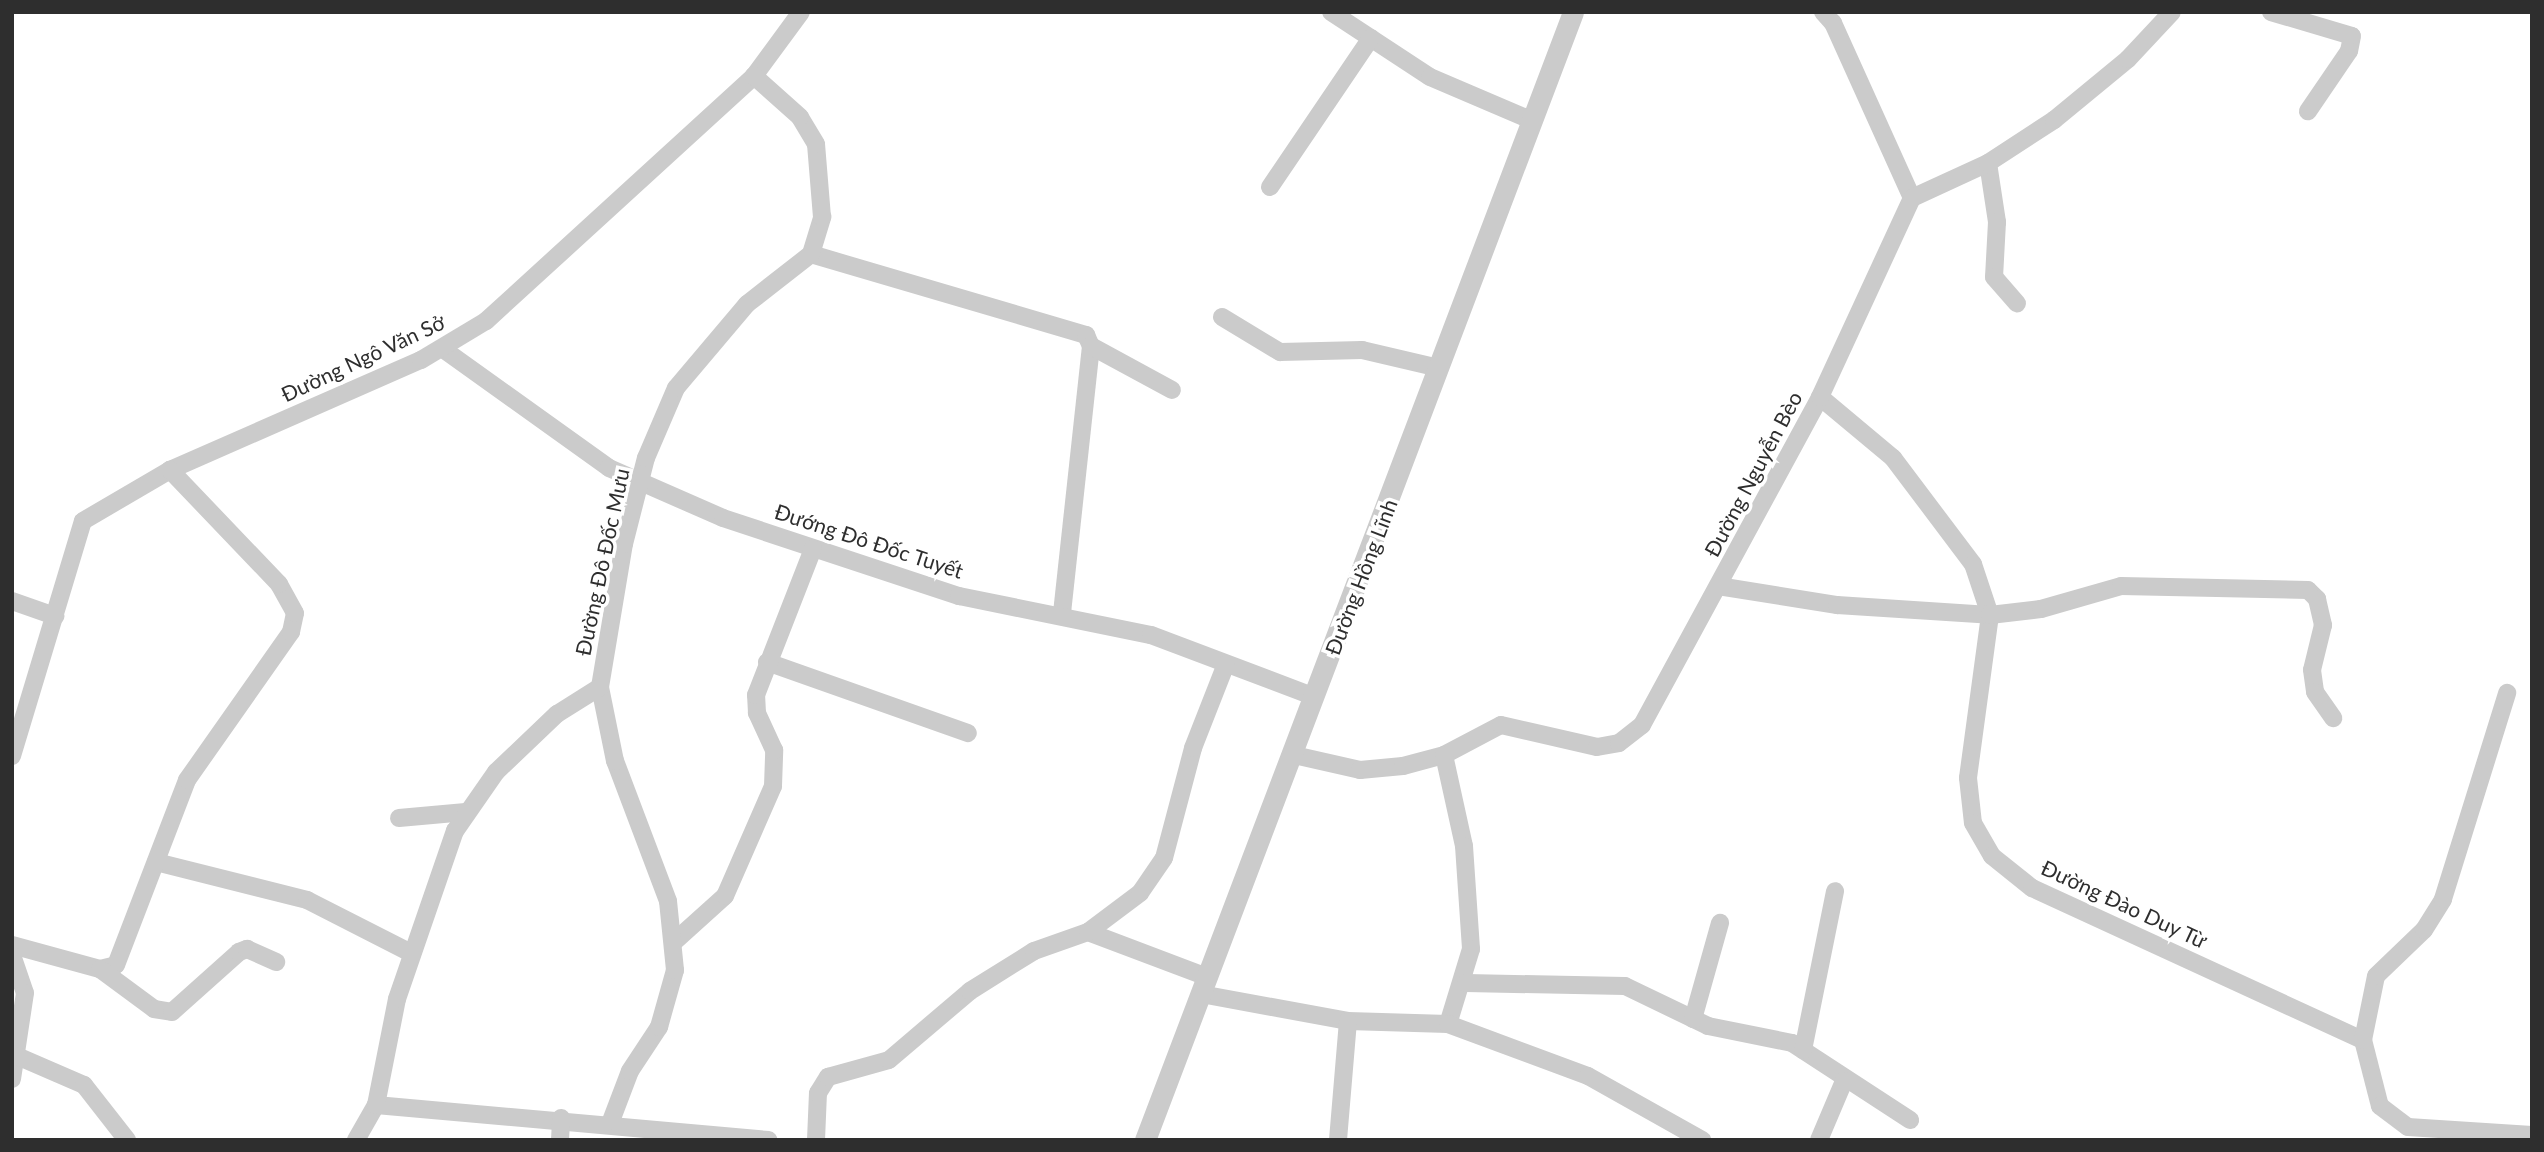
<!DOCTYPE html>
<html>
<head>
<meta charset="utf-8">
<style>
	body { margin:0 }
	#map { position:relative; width:2544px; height:1152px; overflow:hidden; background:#fff; font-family:Lato,sans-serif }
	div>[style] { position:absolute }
	.minor>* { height:18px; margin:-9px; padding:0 9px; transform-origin:9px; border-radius:9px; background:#cbcbcb }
	.tertiary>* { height:21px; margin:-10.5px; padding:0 10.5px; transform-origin:10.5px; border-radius:10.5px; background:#cbcbcb }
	span { translate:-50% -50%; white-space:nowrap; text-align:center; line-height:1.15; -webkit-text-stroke:7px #fff; paint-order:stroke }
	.street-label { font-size:21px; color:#2e2e2e }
	.frame { position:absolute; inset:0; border:14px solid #2e2e2e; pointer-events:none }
</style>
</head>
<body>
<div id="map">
	<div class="minor">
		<div style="left:1331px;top:12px;width:118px;rotate:33.3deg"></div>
		<div style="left:1430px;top:77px;width:112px;rotate:23.1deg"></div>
		<div style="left:1823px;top:12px;width:15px;rotate:48deg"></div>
		<div style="left:1833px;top:23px;width:192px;rotate:65.7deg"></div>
		<div style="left:2271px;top:12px;width:84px;rotate:16.5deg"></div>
		<div style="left:2352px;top:36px;width:15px;rotate:101deg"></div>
		<div style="left:2349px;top:51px;width:73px;rotate:124.3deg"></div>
		<div style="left:1988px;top:163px;width:60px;rotate:81.3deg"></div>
		<div style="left:1997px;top:222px;width:55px;rotate:93.1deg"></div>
		<div style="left:1994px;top:277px;width:35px;rotate:49deg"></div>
		<div style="left:1270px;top:187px;width:180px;rotate:-55.9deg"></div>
		<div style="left:811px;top:254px;width:287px;rotate:16.4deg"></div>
		<div style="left:1086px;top:335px;width:12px;rotate:66deg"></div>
		<div style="left:1091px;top:346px;width:271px;rotate:96.2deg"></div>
		<div style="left:1222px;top:317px;width:68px;rotate:31.1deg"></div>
		<div style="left:1280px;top:352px;width:82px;rotate:-1.4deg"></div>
		<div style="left:1362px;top:350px;width:79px;rotate:13.2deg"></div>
		<div style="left:1091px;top:346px;width:92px;rotate:28.5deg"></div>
		<div style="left:443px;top:349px;width:204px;rotate:35.6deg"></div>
		<div style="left:609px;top:468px;width:124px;rotate:23.7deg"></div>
		<div style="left:723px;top:518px;width:249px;rotate:18.3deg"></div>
		<div style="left:959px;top:596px;width:196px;rotate:11.5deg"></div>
		<div style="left:1151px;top:635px;width:175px;rotate:20.7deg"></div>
		<div style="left:1820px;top:397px;width:95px;rotate:39.9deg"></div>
		<div style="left:1893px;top:458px;width:133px;rotate:53deg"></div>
		<div style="left:1973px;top:564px;width:54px;rotate:71.6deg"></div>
		<div style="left:1990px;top:615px;width:164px;rotate:97.7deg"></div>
		<div style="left:1968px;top:778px;width:45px;rotate:83.7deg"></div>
		<div style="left:1973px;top:823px;width:38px;rotate:60deg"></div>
		<div style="left:1992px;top:856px;width:51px;rotate:38.7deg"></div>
		<div style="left:2032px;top:888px;width:364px;rotate:24.7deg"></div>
		<div style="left:2363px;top:1040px;width:68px;rotate:75.6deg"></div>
		<div style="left:2380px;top:1106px;width:35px;rotate:37deg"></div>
		<div style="left:2408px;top:1127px;width:124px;rotate:3.7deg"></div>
		<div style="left:1718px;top:586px;width:121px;rotate:9.1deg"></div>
		<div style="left:1837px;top:605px;width:153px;rotate:3.7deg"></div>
		<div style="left:1990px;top:615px;width:51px;rotate:-6.7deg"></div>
		<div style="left:2041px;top:609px;width:83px;rotate:-16deg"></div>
		<div style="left:2121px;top:586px;width:187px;rotate:1.2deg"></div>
		<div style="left:2308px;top:590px;width:13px;rotate:45deg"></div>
		<div style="left:2317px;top:599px;width:27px;rotate:77deg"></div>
		<div style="left:2323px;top:625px;width:46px;rotate:103.7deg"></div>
		<div style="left:2312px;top:670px;width:22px;rotate:82deg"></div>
		<div style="left:2315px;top:692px;width:32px;rotate:55deg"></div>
		<div style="left:12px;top:601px;width:46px;rotate:19.2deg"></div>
		<div style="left:767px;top:662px;width:213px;rotate:19.5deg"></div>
		<div style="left:1294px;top:755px;width:68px;rotate:12.8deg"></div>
		<div style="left:1360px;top:770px;width:43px;rotate:-5.3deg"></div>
		<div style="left:1403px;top:766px;width:42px;rotate:-15deg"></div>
		<div style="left:1444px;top:755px;width:64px;rotate:-27.8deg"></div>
		<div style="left:1501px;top:725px;width:98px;rotate:12.9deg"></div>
		<div style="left:1597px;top:747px;width:22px;rotate:-10deg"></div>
		<div style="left:1619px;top:743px;width:29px;rotate:-38deg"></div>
		<div style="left:1642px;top:725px;width:373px;rotate:-61.5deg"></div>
		<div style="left:1820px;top:397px;width:219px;rotate:-65.2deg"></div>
		<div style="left:1912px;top:198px;width:84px;rotate:-24.7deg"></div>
		<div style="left:1988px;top:163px;width:79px;rotate:-33.1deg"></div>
		<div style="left:2054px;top:120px;width:96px;rotate:-39.5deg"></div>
		<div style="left:2128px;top:59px;width:64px;rotate:-46.9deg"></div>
		<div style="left:1444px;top:755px;width:93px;rotate:77.6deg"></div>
		<div style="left:1464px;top:846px;width:103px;rotate:86.1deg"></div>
		<div style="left:1471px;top:949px;width:78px;rotate:107deg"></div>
		<div style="left:12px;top:756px;width:245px;rotate:-73.2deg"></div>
		<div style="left:83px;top:521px;width:101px;rotate:-30.4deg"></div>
		<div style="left:170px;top:470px;width:274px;rotate:-23.7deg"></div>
		<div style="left:421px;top:360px;width:76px;rotate:-31deg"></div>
		<div style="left:486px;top:321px;width:363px;rotate:-42.4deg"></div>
		<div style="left:754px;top:76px;width:79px;rotate:-53.7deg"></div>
		<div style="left:399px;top:818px;width:67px;rotate:-5.1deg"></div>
		<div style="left:156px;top:862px;width:156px;rotate:14.1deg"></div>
		<div style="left:307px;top:900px;width:117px;rotate:27deg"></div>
		<div style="left:1088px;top:932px;width:127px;rotate:20.7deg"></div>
		<div style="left:675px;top:941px;width:67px;rotate:-42deg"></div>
		<div style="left:725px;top:896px;width:120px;rotate:-66.4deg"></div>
		<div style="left:773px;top:786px;width:36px;rotate:-88deg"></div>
		<div style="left:774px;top:750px;width:41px;rotate:-114.7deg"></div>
		<div style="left:757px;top:713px;width:18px;rotate:-93deg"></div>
		<div style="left:756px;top:695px;width:157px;rotate:-68.7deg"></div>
		<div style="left:12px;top:945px;width:91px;rotate:15.3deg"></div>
		<div style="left:100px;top:969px;width:16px;rotate:-14deg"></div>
		<div style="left:116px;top:965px;width:198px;rotate:-69deg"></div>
		<div style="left:187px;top:780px;width:181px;rotate:-54.9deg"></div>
		<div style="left:291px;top:632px;width:19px;rotate:-78deg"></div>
		<div style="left:295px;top:613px;width:33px;rotate:-119deg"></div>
		<div style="left:279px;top:584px;width:158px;rotate:-133.7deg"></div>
		<div style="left:12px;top:955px;width:40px;rotate:71.1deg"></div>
		<div style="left:25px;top:993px;width:87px;rotate:98.6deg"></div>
		<div style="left:100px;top:969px;width:67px;rotate:36.5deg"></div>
		<div style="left:154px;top:1009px;width:18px;rotate:9deg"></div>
		<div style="left:172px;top:1012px;width:90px;rotate:-41.8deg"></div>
		<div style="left:239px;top:952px;width:9px;rotate:-21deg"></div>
		<div style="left:247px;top:949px;width:32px;rotate:24deg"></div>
		<div style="left:1466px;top:983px;width:159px;rotate:1.1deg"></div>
		<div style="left:1625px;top:986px;width:92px;rotate:25.7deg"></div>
		<div style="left:1708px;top:1026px;width:86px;rotate:11.4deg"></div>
		<div style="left:1792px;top:1043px;width:141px;rotate:33.1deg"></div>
		<div style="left:1201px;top:994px;width:149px;rotate:10.4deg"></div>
		<div style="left:1348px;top:1021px;width:100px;rotate:1.7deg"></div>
		<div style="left:1448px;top:1024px;width:149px;rotate:20.4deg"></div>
		<div style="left:1588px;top:1076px;width:131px;rotate:29.3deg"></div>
		<div style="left:1693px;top:1019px;width:100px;rotate:-74.3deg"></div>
		<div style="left:2363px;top:1040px;width:65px;rotate:-78.5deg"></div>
		<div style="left:2376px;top:976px;width:66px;rotate:-43.8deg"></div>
		<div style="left:2424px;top:930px;width:36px;rotate:-58deg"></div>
		<div style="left:2443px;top:899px;width:216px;rotate:-72.7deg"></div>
		<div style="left:1803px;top:1050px;width:162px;rotate:-78.6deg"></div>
		<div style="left:17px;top:1056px;width:73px;rotate:23.4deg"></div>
		<div style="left:84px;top:1085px;width:70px;rotate:52deg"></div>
		<div style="left:376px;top:1105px;width:394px;rotate:5.1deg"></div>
		<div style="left:611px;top:1121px;width:53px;rotate:-69.2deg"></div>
		<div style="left:630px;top:1071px;width:53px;rotate:-56.6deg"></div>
		<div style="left:659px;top:1027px;width:59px;rotate:-74.3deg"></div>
		<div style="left:675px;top:970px;width:69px;rotate:-95.8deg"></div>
		<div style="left:668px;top:901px;width:150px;rotate:-110.7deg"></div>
		<div style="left:615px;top:761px;width:76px;rotate:-101.5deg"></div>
		<div style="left:600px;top:687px;width:145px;rotate:-80.5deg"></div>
		<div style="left:624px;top:544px;width:89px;rotate:-75.7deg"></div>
		<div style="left:646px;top:458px;width:76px;rotate:-66.8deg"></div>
		<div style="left:676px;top:388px;width:110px;rotate:-49.8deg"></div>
		<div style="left:747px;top:304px;width:81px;rotate:-38deg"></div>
		<div style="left:811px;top:254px;width:39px;rotate:-73deg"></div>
		<div style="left:822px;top:217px;width:73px;rotate:-94.7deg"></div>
		<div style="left:816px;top:144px;width:31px;rotate:-121deg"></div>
		<div style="left:800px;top:117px;width:62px;rotate:-138.3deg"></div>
		<div style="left:356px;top:1140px;width:40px;rotate:-60.3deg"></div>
		<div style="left:376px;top:1105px;width:108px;rotate:-78.8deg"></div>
		<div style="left:397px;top:999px;width:178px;rotate:-71deg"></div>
		<div style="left:455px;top:831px;width:72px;rotate:-55.2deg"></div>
		<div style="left:496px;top:772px;width:84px;rotate:-43.6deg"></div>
		<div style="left:557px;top:714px;width:51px;rotate:-32.1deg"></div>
		<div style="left:560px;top:1140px;width:22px;rotate:-87deg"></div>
		<div style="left:816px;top:1140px;width:47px;rotate:-87.6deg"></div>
		<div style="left:818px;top:1093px;width:19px;rotate:-58deg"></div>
		<div style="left:828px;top:1077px;width:63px;rotate:-15.6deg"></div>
		<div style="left:889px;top:1060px;width:106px;rotate:-40.4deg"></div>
		<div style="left:970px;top:991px;width:75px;rotate:-32deg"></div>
		<div style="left:1034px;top:951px;width:57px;rotate:-19.4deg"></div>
		<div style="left:1088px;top:932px;width:65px;rotate:-36.9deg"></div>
		<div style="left:1140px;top:893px;width:42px;rotate:-55.6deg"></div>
		<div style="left:1164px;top:858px;width:114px;rotate:-75.2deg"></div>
		<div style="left:1193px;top:748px;width:90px;rotate:-68.6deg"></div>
		<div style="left:1338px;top:1140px;width:119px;rotate:-85.2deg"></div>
		<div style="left:1819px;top:1140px;width:64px;rotate:-67deg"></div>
	</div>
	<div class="tertiary">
		<div style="left:1145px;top:1140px;width:1206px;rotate:-69.22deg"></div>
	</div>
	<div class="street-label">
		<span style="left:363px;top:358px;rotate:-25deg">Đường Ngô Văn Sở</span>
		<span style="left:1753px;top:474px;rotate:-62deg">Đường Nguyễn Bèo</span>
		<span style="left:869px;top:541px;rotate:18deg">Đướng Đô Đốc Tuyết</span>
		<span style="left:602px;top:562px;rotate:-78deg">Đường Đô Đốc Mưu</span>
		<span style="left:1361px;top:577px;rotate:-69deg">Đường Hồng Lĩnh</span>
		<span style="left:2124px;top:904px;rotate:25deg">Đường Đào Duy Từ</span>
	</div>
	<div class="frame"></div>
</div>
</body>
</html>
